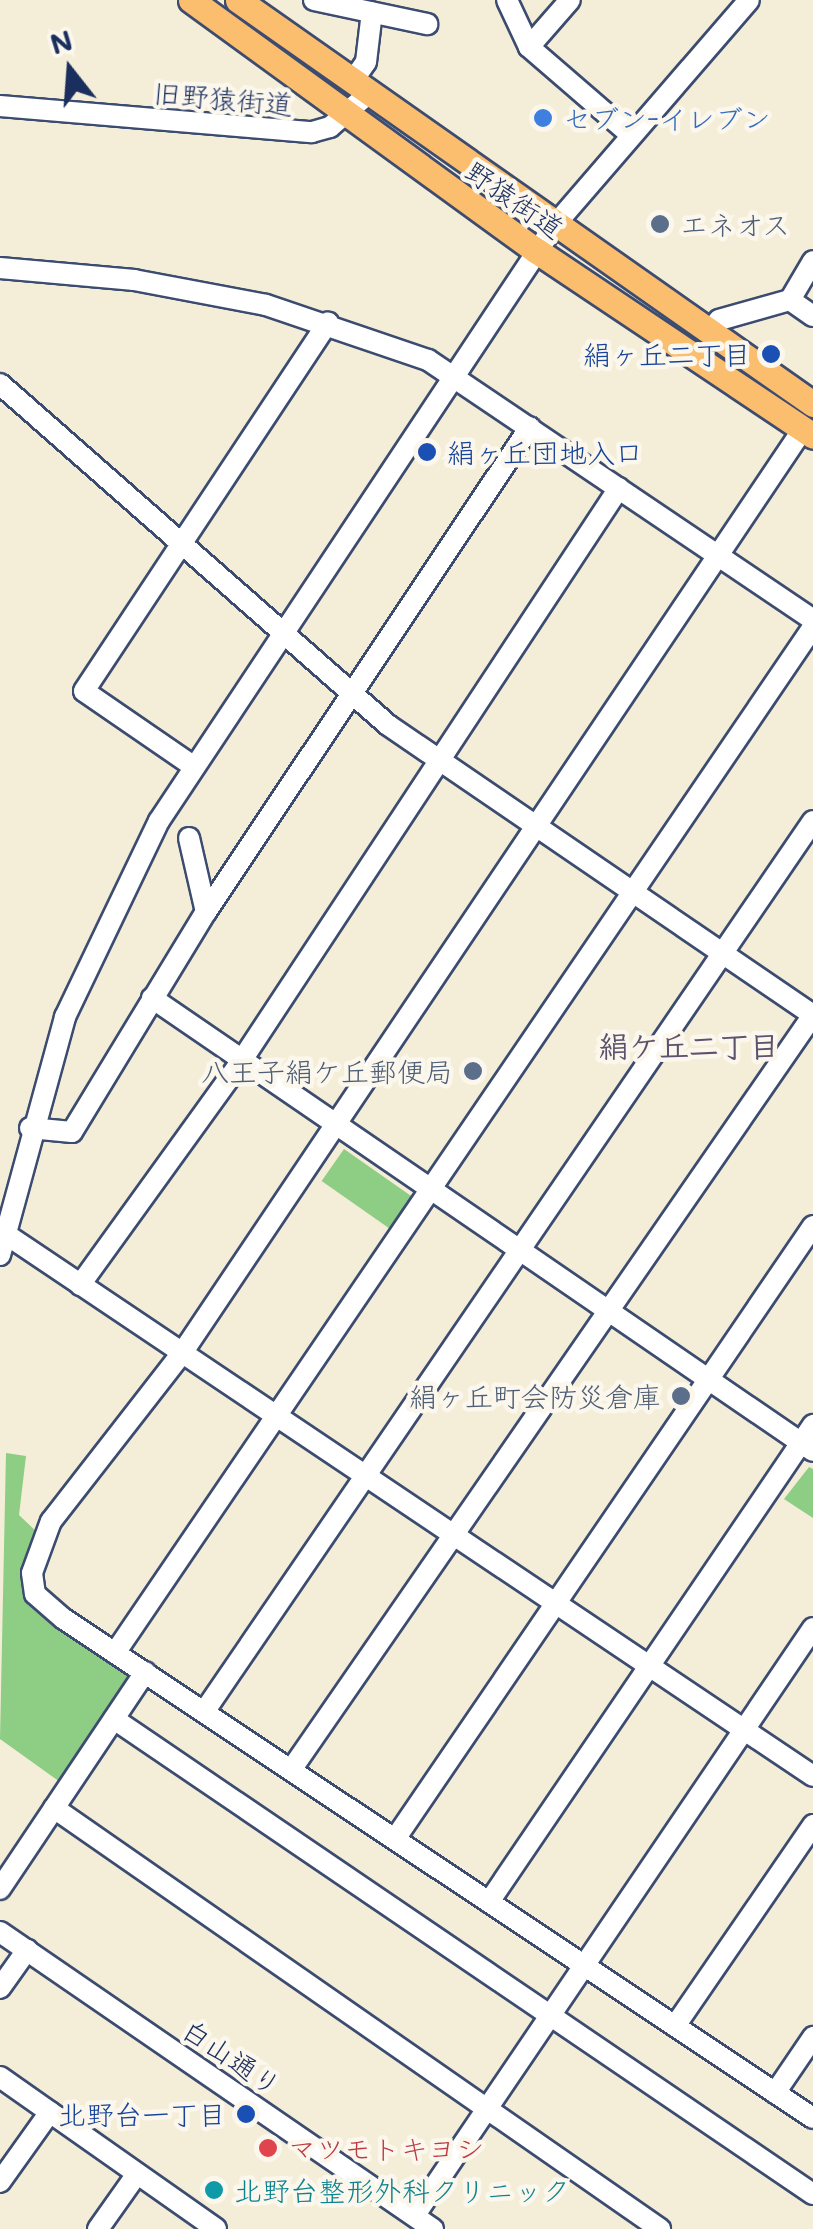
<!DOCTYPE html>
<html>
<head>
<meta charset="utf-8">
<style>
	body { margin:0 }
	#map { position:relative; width:813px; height:2229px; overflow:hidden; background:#f4edd8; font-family:Mali,"Klee One",sans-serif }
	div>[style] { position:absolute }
	.green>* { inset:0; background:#8dcd84; transform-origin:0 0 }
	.roads { filter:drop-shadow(2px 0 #3c4c70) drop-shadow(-2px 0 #3c4c70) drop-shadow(0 2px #3c4c70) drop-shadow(0 -2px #3c4c70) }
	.minor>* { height:20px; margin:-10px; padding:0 10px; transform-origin:10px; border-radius:10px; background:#fff }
	.major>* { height:25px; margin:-12.5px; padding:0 12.5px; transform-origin:12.5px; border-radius:12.5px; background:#fbbd6e }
	.dots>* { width:28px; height:28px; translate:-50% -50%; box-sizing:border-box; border:5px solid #fbf7ec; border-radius:50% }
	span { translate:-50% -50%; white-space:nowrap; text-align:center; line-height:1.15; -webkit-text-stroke:9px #fbf7ec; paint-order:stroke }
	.street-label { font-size:28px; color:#1b2f5e }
	.shop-label { font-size:28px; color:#366cbe }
	.left { translate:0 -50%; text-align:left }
	.service-label { font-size:28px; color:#4e5e75 }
	.right { translate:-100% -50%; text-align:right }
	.transit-label { font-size:28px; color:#164399 }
	.health-label { font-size:28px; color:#be3a42 }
	.culture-label { font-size:28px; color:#0d838f }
	.neighbourhood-label { font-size:30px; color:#5d526c; font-weight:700 }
	.north { position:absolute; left:20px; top:20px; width:100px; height:100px; -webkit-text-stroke:8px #fbf7ec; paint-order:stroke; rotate:343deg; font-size:28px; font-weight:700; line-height:40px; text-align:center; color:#1b2f5e }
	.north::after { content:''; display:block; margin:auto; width:35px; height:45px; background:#1b2f5e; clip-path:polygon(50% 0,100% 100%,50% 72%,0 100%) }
</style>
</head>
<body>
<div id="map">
	<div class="green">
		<div style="left:344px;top:1149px;width:85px;height:39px;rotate:35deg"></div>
		<div style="clip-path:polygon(6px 1453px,26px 1456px,19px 1515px,40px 1535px,31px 1601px,139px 1674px,67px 1787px,0 1739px)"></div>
		<div style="clip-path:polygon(809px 1467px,813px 1469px,813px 1518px,784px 1499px)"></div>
	</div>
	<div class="roads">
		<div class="minor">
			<div style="left:314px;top:0;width:116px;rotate:12deg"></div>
			<div style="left:507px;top:0;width:52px;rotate:64.9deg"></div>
			<div style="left:529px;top:47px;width:135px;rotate:40.8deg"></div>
			<div style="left:529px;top:47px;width:62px;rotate:-48.9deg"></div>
			<div style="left:352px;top:82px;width:24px;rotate:-55deg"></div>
			<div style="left:366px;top:62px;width:50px;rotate:-83.2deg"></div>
			<div style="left:0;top:106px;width:313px;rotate:4.8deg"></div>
			<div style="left:312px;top:132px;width:19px;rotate:-16deg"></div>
			<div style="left:330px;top:127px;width:50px;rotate:-41deg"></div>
			<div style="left:0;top:268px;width:135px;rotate:5.1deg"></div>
			<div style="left:134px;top:280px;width:134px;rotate:10.7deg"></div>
			<div style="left:266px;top:305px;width:171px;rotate:18.8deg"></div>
			<div style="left:428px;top:360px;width:465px;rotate:34deg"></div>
			<div style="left:790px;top:300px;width:45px;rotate:-59.5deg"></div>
			<div style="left:708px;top:332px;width:16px;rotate:-47deg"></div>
			<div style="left:719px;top:320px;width:74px;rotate:-15.7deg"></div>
			<div style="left:790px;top:300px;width:28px;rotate:35deg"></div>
			<div style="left:0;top:384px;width:517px;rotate:41.31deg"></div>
			<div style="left:388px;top:725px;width:515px;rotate:34.31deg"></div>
			<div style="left:803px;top:429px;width:1113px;rotate:123.9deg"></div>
			<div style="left:182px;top:1353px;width:213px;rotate:127.9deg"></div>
			<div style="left:51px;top:1521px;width:55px;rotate:110.1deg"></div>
			<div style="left:32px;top:1573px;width:21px;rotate:82deg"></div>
			<div style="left:35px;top:1594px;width:38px;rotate:41deg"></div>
			<div style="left:64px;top:1619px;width:900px;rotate:33.67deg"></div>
			<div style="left:193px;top:766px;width:132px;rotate:-145.5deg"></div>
			<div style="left:84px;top:691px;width:442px;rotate:-56.5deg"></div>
			<div style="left:189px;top:838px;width:76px;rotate:77.1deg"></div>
			<div style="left:152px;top:998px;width:801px;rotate:34.42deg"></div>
			<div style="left:30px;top:1128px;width:42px;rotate:5.4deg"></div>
			<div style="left:72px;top:1132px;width:258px;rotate:-58.7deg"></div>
			<div style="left:206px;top:912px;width:583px;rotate:-56.26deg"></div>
			<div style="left:4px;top:1233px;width:974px;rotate:33.87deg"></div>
			<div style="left:0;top:1255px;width:247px;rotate:-74.7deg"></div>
			<div style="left:65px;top:1017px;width:217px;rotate:-64.4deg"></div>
			<div style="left:159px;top:821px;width:714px;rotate:-56.42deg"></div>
			<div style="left:554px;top:226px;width:298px;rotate:-49.2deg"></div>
			<div style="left:80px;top:1285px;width:277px;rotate:-54.2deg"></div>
			<div style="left:242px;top:1060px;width:685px;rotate:-56.61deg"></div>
			<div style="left:115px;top:1653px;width:1241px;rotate:-55.77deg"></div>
			<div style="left:204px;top:1712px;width:1079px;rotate:-55.65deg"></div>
			<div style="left:114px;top:1719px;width:845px;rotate:34.2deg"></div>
			<div style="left:291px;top:1770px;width:918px;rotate:-55.34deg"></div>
			<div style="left:54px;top:1808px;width:738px;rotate:34.79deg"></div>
			<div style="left:395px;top:1839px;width:742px;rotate:-55.71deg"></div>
			<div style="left:0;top:1889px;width:261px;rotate:-56.2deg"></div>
			<div style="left:489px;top:1902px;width:577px;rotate:-55.81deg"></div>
			<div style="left:0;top:1932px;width:525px;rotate:34.45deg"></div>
			<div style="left:0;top:1988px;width:47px;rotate:-54.6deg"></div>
			<div style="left:675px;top:2026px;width:244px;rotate:-55.5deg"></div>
			<div style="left:0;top:2077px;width:264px;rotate:35.1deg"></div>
			<div style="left:775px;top:2093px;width:68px;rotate:-55.8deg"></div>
			<div style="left:0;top:2182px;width:86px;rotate:-54.5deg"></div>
			<div style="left:415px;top:2215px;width:709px;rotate:-55.86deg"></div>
			<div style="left:98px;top:2229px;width:67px;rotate:-54.7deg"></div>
		</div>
		<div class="major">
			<div style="left:191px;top:0;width:427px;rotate:36deg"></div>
			<div style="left:537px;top:251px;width:332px;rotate:33.8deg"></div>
			<div style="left:238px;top:0;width:703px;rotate:35.09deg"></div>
		</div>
	</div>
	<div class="dots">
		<div style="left:543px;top:118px;background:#3f7fe0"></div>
		<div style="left:660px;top:224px;background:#5c6f8a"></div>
		<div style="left:771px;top:354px;background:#1a4fb4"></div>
		<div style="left:427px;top:452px;background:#1a4fb4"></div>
		<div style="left:473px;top:1071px;background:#5c6f8a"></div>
		<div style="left:681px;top:1396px;background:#5c6f8a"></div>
		<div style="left:246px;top:2114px;background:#1a4fb4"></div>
		<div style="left:268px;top:2148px;background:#e0444e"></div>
		<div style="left:214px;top:2190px;background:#0f9aa8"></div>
	</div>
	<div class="street-label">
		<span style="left:223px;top:98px;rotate:5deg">旧野猿街道</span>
		<span style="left:515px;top:199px;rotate:35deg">野猿街道</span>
		<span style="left:232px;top:2057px;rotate:34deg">白山通り</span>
	</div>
	<div class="shop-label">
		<span class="left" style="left:563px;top:118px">セブン-イレブン</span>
	</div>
	<div class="service-label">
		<span class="left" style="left:680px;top:224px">エネオス</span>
		<span class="right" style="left:453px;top:1071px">八王子絹ケ丘郵便局</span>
		<span class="right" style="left:661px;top:1396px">絹ヶ丘町会防災倉庫</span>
	</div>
	<div class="transit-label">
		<span class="right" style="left:751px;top:354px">絹ヶ丘二丁目</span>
		<span class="left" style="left:447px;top:452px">絹ヶ丘団地入口</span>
		<span class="right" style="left:226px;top:2114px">北野台一丁目</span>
	</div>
	<div class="health-label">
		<span class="left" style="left:288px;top:2148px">マツモトキヨシ</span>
	</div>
	<div class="culture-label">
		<span class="left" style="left:234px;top:2190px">北野台整形外科クリニック</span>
	</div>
	<div class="neighbourhood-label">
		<span style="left:689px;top:1045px">絹ケ丘二丁目</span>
	</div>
	<div class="north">N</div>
</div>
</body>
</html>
